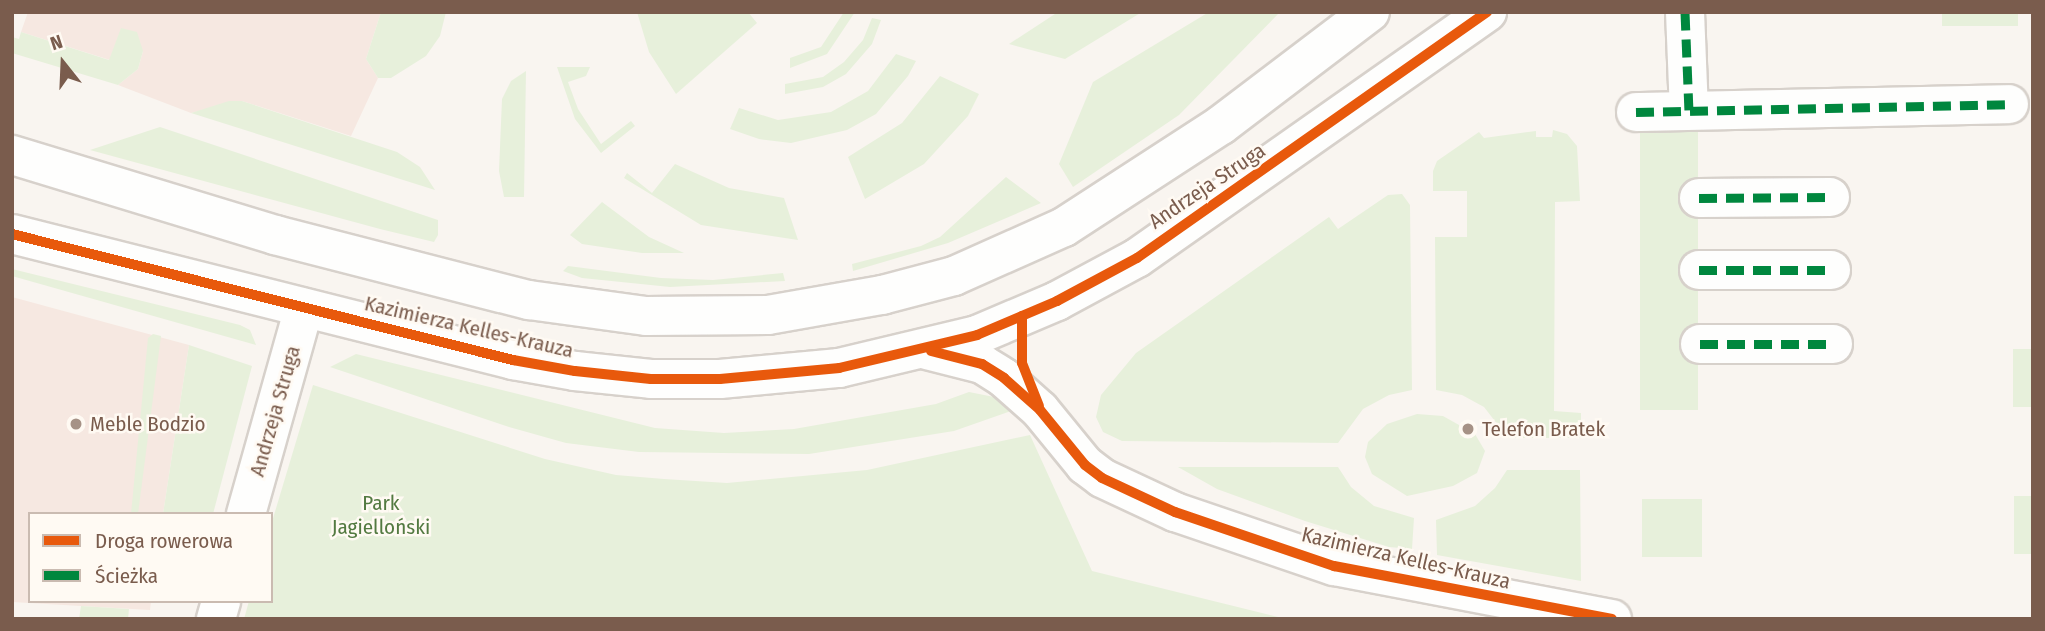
<!DOCTYPE html>
<html>
<head>
<meta charset="utf-8">
<style>
	body { margin:0 }
	#map { position:relative; width:2045px; height:631px; overflow:hidden; background:#f9f5f0; font-family:"Fira Sans Condensed",sans-serif }
	div>[style] { position:absolute }
	.commercial>* { inset:0; background:#f6e8e1 }
	.green>* { inset:0; background:#e7f0db; transform-origin:0 0 }
	.roads { filter:drop-shadow(2px 0 #d7d1cb) drop-shadow(-2px 0 #d7d1cb) drop-shadow(0 2px #d7d1cb) drop-shadow(0 -2px #d7d1cb) }
	.minor>* { height:38px; margin:-19px; padding:0 19px; transform-origin:19px; border-radius:19px; background:#fefefd }
	.quiet>* { height:9px; margin-top:-4.5px; transform-origin:0; background:repeating-linear-gradient(90deg,#00873e 0 18px,transparent 0 27px) }
	.cycleway>* { height:10px; margin:-5px; padding:0 5px; transform-origin:5px; border-radius:5px; background:#e8590c }
	.dots>* { width:19px; height:19px; translate:-50% -50%; box-sizing:border-box; border:4px solid #fffaf3; border-radius:50% }
	span { translate:-50% -50%; white-space:nowrap; text-align:center; line-height:1.15; -webkit-text-stroke:5px #fffaf3; paint-order:stroke }
	.street-label { font-size:21px; color:#7a5c4d }
	.poi-label { font-size:21px; color:#7a5c4d }
	.left { translate:0 -50%; text-align:left }
	.park-label { font-size:21px; color:#537a41 }
	.frame { position:absolute; inset:0; border:14px solid #7a5c4d; pointer-events:none }
	.legend { position:absolute; left:28px; top:512px; width:245px; height:91px; box-sizing:border-box; background:#fffaf3; border:2px solid #cabbb1; margin:0; padding:9px 12px; list-style:none; font-size:21px; color:#7a5c4d }
	.legend li { display:flex; align-items:center; gap:14px; height:35px }
	.legend b { width:35px; border:2px solid #cabbb1 }
	.north { position:absolute; left:28px; top:28px; width:70px; height:70px; -webkit-text-stroke:5px #fffaf3; paint-order:stroke; rotate:342deg; font-size:19px; font-weight:700; line-height:28px; text-align:center; color:#7a5c4d }
	.north::after { content:''; display:block; margin:auto; width:24px; height:32px; background:#7a5c4d; clip-path:polygon(50% 0,100% 100%,50% 72%,0 100%) }
</style>
</head>
<body>
<div id="map">
	<div class="commercial">
		<div style="clip-path:polygon(28px 12px,381px 12px,366px 59px,378px 78px,351px 136px,242px 101px,191px 113px,118px 85px,138px 69px,143px 51px,110px 60px,21px 32px)"></div>
		<div style="clip-path:polygon(12px 297px,189px 345px,163px 514px,30px 514px,30px 601px,151px 601px,150px 610px,12px 602px)"></div>
	</div>
	<div class="green">
		<div style="clip-path:polygon(381px 12px,446px 12px,440px 36px,426px 56px,391px 78px,378px 78px,366px 59px)"></div>
		<div style="clip-path:polygon(637px 12px,748px 12px,757px 23px,676px 94px,649px 52px)"></div>
		<div style="clip-path:polygon(844px 12px,855px 12px,827px 54px,790px 68px,790px 58px,821px 47px)"></div>
		<div style="clip-path:polygon(1058px 12px,1142px 12px,1065px 59px,1009px 44px)"></div>
		<div style="clip-path:polygon(1209px 12px,1280px 12px,1179px 115px,1073px 187px,1059px 164px,1093px 82px)"></div>
		<div style="left:1942px;top:12px;width:76px;height:14px"></div>
		<div style="clip-path:polygon(872px 18px,881px 20px,872px 44px,846px 74px,823px 87px,785px 94px,785px 84px,823px 77px,844px 62px,863px 40px)"></div>
		<div style="clip-path:polygon(121px 28px,137px 32px,143px 51px,138px 69px,118px 85px,12px 53px,12px 37px,19px 39px,21px 32px,109px 60px)"></div>
		<div style="clip-path:polygon(896px 54px,916px 61px,908px 76px,876px 114px,847px 130px,791px 143px,759px 139px,730px 129px,739px 108px,778px 120px,831px 112px,868px 91px)"></div>
		<div style="clip-path:polygon(557px 67px,590px 67px,586px 76px,568px 82px,578px 109px,601px 144px,631px 121px,635px 126px,601px 153px,575px 119px)"></div>
		<div style="clip-path:polygon(526px 71px,524px 197px,504px 197px,499px 171px,502px 99px,511px 81px)"></div>
		<div style="clip-path:polygon(940px 76px,979px 94px,968px 116px,924px 164px,865px 199px,848px 157px,902px 123px)"></div>
		<div style="clip-path:polygon(229px 101px,242px 101px,397px 152px,420px 167px,435px 190px,191px 113px)"></div>
		<div style="clip-path:polygon(160px 127px,438px 220px,438px 235px,434px 242px,380px 229px,90px 150px)"></div>
		<div style="left:1640px;top:129px;width:58px;height:281px"></div>
		<div style="clip-path:polygon(1553px 130px,1567px 134px,1577px 146px,1580px 201px,1555px 202px,1554px 411px,1581px 413px,1581px 438px,1508px 438px,1484px 407px,1462px 395px,1436px 390px,1435px 237px,1467px 237px,1467px 191px,1433px 191px,1433px 171px,1437px 161px,1479px 132px,1484px 138px,1536px 131px,1536px 137px,1552px 137px)"></div>
		<div style="clip-path:polygon(675px 164px,729px 188px,784px 198px,798px 240px,701px 225px,624px 178px,627px 173px,652px 193px)"></div>
		<div style="clip-path:polygon(1006px 177px,1041px 203px,948px 243px,853px 271px,852px 264px,921px 246px,940px 237px)"></div>
		<div style="clip-path:polygon(1402px 194px,1410px 205px,1412px 390px,1389px 395px,1363px 409px,1338px 443px,1122px 441px,1103px 432px,1096px 417px,1101px 395px,1136px 353px,1329px 217px,1338px 229px,1388px 195px)"></div>
		<div style="clip-path:polygon(602px 202px,649px 237px,684px 253px,642px 253px,582px 244px,570px 235px)"></div>
		<div style="clip-path:polygon(568px 266px,661px 278px,713px 280px,783px 273px,785px 281px,670px 287px,582px 278px,563px 271px)"></div>
		<div style="clip-path:polygon(12px 269px,240px 325px,250px 330px,256px 345px,12px 276px)"></div>
		<div style="clip-path:polygon(153px 334px,161px 336px,138px 514px,131px 514px,148px 338px)"></div>
		<div style="clip-path:polygon(189px 345px,252px 366px,213px 514px,163px 514px)"></div>
		<div style="left:2013px;top:349px;width:20px;height:58px"></div>
		<div style="clip-path:polygon(356px 354px,655px 428px,724px 433px,794px 429px,936px 404px,969px 392px,994px 397px,1011px 411px,954px 431px,809px 454px,639px 452px,566px 443px,509px 427px,330px 367px)"></div>
		<div style="clip-path:polygon(313px 385px,545px 459px,616px 475px,664px 479px,727px 483px,867px 470px,1030px 435px,1092px 571px,1286px 619px,244px 619px,249px 601px,271px 601px,271px 525px)"></div>
		<div style="clip-path:polygon(1417px 414px,1443px 416px,1475px 434px,1485px 451px,1477px 473px,1453px 486px,1407px 496px,1372px 474px,1365px 457px,1368px 442px,1387px 424px)"></div>
		<div style="clip-path:polygon(1178px 467px,1338px 467px,1351px 487px,1374px 506px,1414px 518px,1412px 549px,1389px 547px,1305px 521px,1217px 489px)"></div>
		<div style="clip-path:polygon(1507px 470px,1580px 470px,1581px 581px,1437px 555px,1436px 520px,1475px 506px,1495px 488px)"></div>
		<div style="left:2014px;top:496px;width:19px;height:58px"></div>
		<div style="left:1642px;top:499px;width:60px;height:58px"></div>
		<div style="clip-path:polygon(81px 606px,129px 609px,128px 619px,79px 619px)"></div>
	</div>
	<div class="roads">
		<div class="minor">
			<div style="left:1685px;top:12px;width:98px;rotate:87.7deg"></div>
			<div style="left:1636px;top:112px;width:373px;rotate:-1.2deg"></div>
			<div style="left:12px;top:155px;width:275px;rotate:16.9deg"></div>
			<div style="left:275px;top:235px;width:262px;rotate:14.4deg"></div>
			<div style="left:529px;top:300px;width:118px;rotate:7.8deg"></div>
			<div style="left:646px;top:316px;width:122px;rotate:-0.5deg"></div>
			<div style="left:768px;top:315px;width:116px;rotate:-10deg"></div>
			<div style="left:882px;top:295px;width:74px;rotate:-14.8deg"></div>
			<div style="left:954px;top:276px;width:120px;rotate:-24deg"></div>
			<div style="left:1064px;top:227px;width:187px;rotate:-33deg"></div>
			<div style="left:1221px;top:125px;width:187px;rotate:-37.2deg"></div>
			<div style="left:1699px;top:198px;width:131px;rotate:-0.4deg"></div>
			<div style="left:12px;top:234px;width:517px;rotate:14.12deg"></div>
			<div style="left:513px;top:360px;width:63px;rotate:10.1deg"></div>
			<div style="left:575px;top:371px;width:76px;rotate:6deg"></div>
			<div style="left:651px;top:379px;width:69px"></div>
			<div style="left:720px;top:379px;width:120px;rotate:-5.3deg"></div>
			<div style="left:839px;top:368px;width:142px;rotate:-13.4deg"></div>
			<div style="left:977px;top:335px;width:87px;rotate:-23deg"></div>
			<div style="left:1057px;top:301px;width:91px;rotate:-28.3deg"></div>
			<div style="left:1137px;top:258px;width:428px;rotate:-35.1deg"></div>
			<div style="left:1699px;top:270px;width:132px"></div>
			<div style="left:1700px;top:344px;width:133px"></div>
			<div style="left:927px;top:350px;width:57px;rotate:14.3deg"></div>
			<div style="left:982px;top:364px;width:26px;rotate:32deg"></div>
			<div style="left:1004px;top:378px;width:48px;rotate:41.6deg"></div>
			<div style="left:1040px;top:410px;width:71px;rotate:50.7deg"></div>
			<div style="left:1085px;top:465px;width:21px;rotate:37deg"></div>
			<div style="left:1102px;top:478px;width:81px;rotate:25deg"></div>
			<div style="left:1175px;top:512px;width:168px;rotate:18.8deg"></div>
			<div style="left:1334px;top:566px;width:283px;rotate:10.8deg"></div>
			<div style="left:246px;top:514px;width:214px;rotate:-74.3deg"></div>
			<div style="left:216px;top:619px;width:19px;rotate:-74deg"></div>
		</div>
	</div>
	<div class="quiet">
		<div style="left:1685px;top:12px;width:98px;rotate:87.7deg"></div>
		<div style="left:1636px;top:112px;width:373px;rotate:-1.2deg"></div>
		<div style="left:1699px;top:198px;width:131px;rotate:-0.4deg"></div>
		<div style="left:1699px;top:270px;width:132px"></div>
		<div style="left:1700px;top:344px;width:133px"></div>
	</div>
	<div class="cycleway">
		<div style="left:12px;top:234px;width:517px;rotate:14.12deg"></div>
		<div style="left:513px;top:360px;width:63px;rotate:10.1deg"></div>
		<div style="left:575px;top:371px;width:76px;rotate:6deg"></div>
		<div style="left:651px;top:379px;width:69px"></div>
		<div style="left:720px;top:379px;width:120px;rotate:-5.3deg"></div>
		<div style="left:839px;top:368px;width:142px;rotate:-13.4deg"></div>
		<div style="left:977px;top:335px;width:87px;rotate:-23deg"></div>
		<div style="left:1057px;top:301px;width:91px;rotate:-28.3deg"></div>
		<div style="left:1137px;top:258px;width:428px;rotate:-35.1deg"></div>
		<div style="left:1022px;top:316px;width:47px;rotate:90deg"></div>
		<div style="left:1022px;top:363px;width:46px;rotate:68.4deg"></div>
		<div style="left:931px;top:351px;width:53px;rotate:14.3deg"></div>
		<div style="left:982px;top:364px;width:26px;rotate:32deg"></div>
		<div style="left:1004px;top:378px;width:48px;rotate:41.6deg"></div>
		<div style="left:1040px;top:410px;width:71px;rotate:50.7deg"></div>
		<div style="left:1085px;top:465px;width:21px;rotate:37deg"></div>
		<div style="left:1102px;top:478px;width:81px;rotate:25deg"></div>
		<div style="left:1175px;top:512px;width:168px;rotate:18.8deg"></div>
		<div style="left:1334px;top:566px;width:283px;rotate:10.8deg"></div>
	</div>
	<div class="dots">
		<div style="left:76px;top:424px;background:#a69286"></div>
		<div style="left:1468px;top:429px;background:#a69286"></div>
	</div>
	<div class="street-label">
		<span style="left:1207px;top:186px;rotate:-34deg">Andrzeja Struga</span>
		<span style="left:469px;top:327px;rotate:13deg">Kazimierza Kelles-Krauza</span>
		<span style="left:275px;top:411px;rotate:-74deg">Andrzeja Struga</span>
		<span style="left:1406px;top:558px;rotate:13deg">Kazimierza Kelles-Krauza</span>
	</div>
	<div class="poi-label">
		<span class="left" style="left:90px;top:424px">Meble Bodzio</span>
		<span class="left" style="left:1482px;top:429px">Telefon Bratek</span>
	</div>
	<div class="park-label">
		<span style="left:381px;top:515px">Park<br>Jagielloński</span>
	</div>
	<div class="frame"></div>
	<ul class="legend">
	<li><b style="height:9px;background:#e8590c"></b>Droga rowerowa</li>
	<li><b style="height:9px;background:#00873e"></b>Ścieżka</li>
	</ul>
	<div class="north">N</div>
</div>
</body>
</html>
